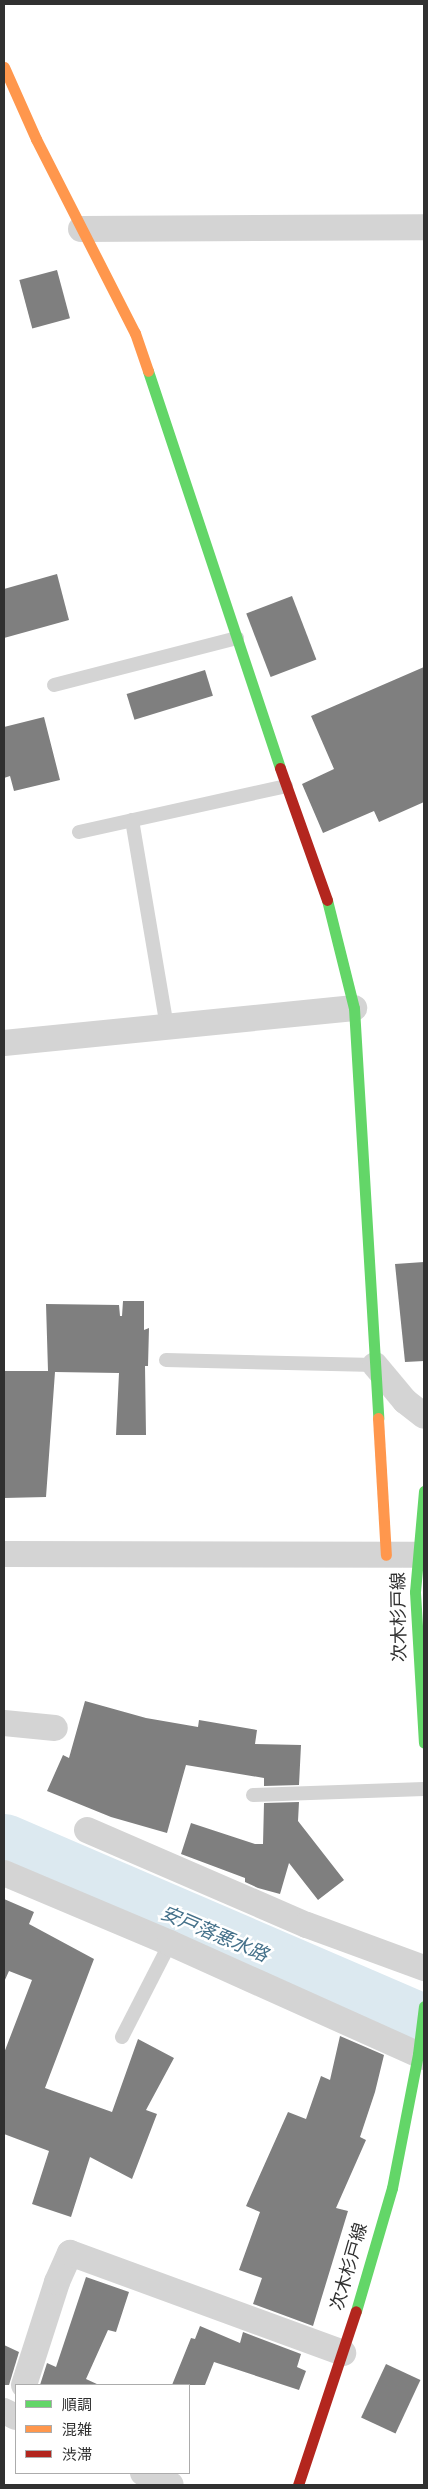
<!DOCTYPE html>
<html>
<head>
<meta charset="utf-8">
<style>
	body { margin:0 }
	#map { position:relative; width:428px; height:2489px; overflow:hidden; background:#fff; font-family:"Alegreya Sans","Noto Sans JP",sans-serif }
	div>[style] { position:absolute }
	.river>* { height:61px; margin:-30.5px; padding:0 30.5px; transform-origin:30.5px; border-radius:30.5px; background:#dce9f0 }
	.building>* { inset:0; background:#7f7f7f; transform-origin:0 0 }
	.lane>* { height:14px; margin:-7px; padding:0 7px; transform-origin:7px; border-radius:7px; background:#d4d4d4 }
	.street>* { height:26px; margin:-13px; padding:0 13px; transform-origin:13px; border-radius:13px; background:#d4d4d4 }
	.fast>* { height:11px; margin:-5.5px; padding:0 5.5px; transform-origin:5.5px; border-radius:5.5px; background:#63d668 }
	.slow>* { height:11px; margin:-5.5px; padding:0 5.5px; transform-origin:5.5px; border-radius:5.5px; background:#ff974d }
	.jam>* { height:11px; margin:-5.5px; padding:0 5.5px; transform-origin:5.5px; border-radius:5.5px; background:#b3261e }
	span { translate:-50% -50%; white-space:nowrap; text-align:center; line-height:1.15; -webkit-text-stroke:5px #fff; paint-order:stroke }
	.street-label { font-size:18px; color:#303030 }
	.water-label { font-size:19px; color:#45718a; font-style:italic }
	.frame { position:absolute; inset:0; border:5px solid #303030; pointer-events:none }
	.legend { position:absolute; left:15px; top:2384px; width:175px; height:90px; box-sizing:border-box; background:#fff; border:1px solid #acacac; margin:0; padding:6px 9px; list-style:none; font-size:15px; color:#303030 }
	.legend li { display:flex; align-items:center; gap:10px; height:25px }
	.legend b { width:25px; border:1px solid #acacac }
</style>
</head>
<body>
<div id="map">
	<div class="river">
		<div style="left:4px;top:1844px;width:457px;rotate:23.3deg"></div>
	</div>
	<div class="building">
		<div style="left:57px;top:270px;width:50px;height:39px;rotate:75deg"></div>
		<div style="clip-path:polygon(57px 574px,69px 620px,4px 638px,4px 589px)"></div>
		<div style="left:292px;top:596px;width:68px;height:49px;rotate:69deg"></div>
		<div style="clip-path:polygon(424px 667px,424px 802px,379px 822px,374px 811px,323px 833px,302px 784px,334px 769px,311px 716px)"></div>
		<div style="left:205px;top:670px;width:27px;height:82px;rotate:73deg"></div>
		<div style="clip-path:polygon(44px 717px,60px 780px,14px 791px,10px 776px,4px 778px,4px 727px)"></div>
		<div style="clip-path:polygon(424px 1262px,424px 1361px,405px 1362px,395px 1264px)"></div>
		<div style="clip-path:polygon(123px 1301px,144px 1301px,144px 1330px,149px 1328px,148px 1366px,145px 1366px,146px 1435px,116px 1435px,119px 1373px,55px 1372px,46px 1497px,4px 1498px,4px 1371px,48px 1371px,46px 1304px,119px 1305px,120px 1316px,122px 1316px)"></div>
		<div style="clip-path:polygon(85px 1701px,146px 1718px,198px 1727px,199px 1720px,257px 1730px,255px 1744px,301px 1745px,299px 1785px,264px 1786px,264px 1778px,186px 1765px,167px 1833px,111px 1817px,47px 1791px,63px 1755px,69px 1758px)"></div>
		<div style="clip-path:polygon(299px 1802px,298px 1821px,344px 1880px,318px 1900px,289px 1863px,280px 1894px,258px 1888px,245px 1882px,245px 1878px,181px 1854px,191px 1823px,255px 1844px,263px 1844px,264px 1803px)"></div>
		<div style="clip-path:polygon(4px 1899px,34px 1912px,29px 1924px,94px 1959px,45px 2088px,112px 2112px,138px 2039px,174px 2058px,146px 2110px,157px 2114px,132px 2179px,90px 2157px,71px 2217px,32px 2204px,49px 2151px,4px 2134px,4px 2053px,32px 1980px,9px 1971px,4px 1982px)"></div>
		<div style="clip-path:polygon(340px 2036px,384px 2055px,375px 2092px,360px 2137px,366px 2140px,336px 2208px,348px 2211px,313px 2326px,253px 2304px,262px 2278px,239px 2270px,260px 2212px,246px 2206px,288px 2112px,306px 2119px,321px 2076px,330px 2080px)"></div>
		<div style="clip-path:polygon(86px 2277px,129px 2292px,116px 2332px,108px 2330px,86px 2379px,99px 2385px,40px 2385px,47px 2363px,56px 2367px)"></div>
		<div style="clip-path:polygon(200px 2326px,240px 2343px,243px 2332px,301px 2354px,297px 2367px,306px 2371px,299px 2390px,214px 2362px,205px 2385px,172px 2385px,191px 2338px,195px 2339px)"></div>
		<div style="clip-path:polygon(4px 2345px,19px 2352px,9px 2385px,4px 2385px)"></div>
		<div style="left:386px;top:2364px;width:38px;height:59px;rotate:25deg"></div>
	</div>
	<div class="lane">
		<div style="left:54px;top:685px;width:189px;rotate:-14.4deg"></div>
		<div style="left:132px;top:820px;width:209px;rotate:80.4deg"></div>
		<div style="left:79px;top:832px;width:212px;rotate:-12.5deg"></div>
		<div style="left:166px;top:1360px;width:209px;rotate:1.4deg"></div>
		<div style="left:253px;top:1795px;width:171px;rotate:-2deg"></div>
		<div style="left:122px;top:2037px;width:106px;rotate:-62.9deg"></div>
	</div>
	<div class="street">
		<div style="left:81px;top:229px;width:343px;rotate:-0.3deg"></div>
		<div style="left:4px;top:1043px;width:352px;rotate:-5.7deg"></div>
		<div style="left:375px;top:1365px;width:47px;rotate:50.2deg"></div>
		<div style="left:405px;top:1401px;width:24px;rotate:38deg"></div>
		<div style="left:4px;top:1554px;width:413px;rotate:0.1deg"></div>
		<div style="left:4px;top:1723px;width:51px;rotate:5.6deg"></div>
		<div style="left:87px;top:1830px;width:240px;rotate:23.4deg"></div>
		<div style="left:307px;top:1925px;width:125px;rotate:20.2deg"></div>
		<div style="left:4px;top:1873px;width:180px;rotate:22.9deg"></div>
		<div style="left:170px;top:1943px;width:278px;rotate:24.2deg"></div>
		<div style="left:24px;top:2385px;width:108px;rotate:-72.2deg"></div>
		<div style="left:57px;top:2282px;width:32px;rotate:-66deg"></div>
		<div style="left:70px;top:2253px;width:291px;rotate:20.1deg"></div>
		<div style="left:4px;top:2411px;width:13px;rotate:27deg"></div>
		<div style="left:143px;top:2473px;width:30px;rotate:23deg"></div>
	</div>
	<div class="fast">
		<div style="left:148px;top:371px;width:418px;rotate:71.6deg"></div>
		<div style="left:327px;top:900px;width:111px;rotate:76deg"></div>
		<div style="left:354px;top:1008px;width:411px;rotate:86.6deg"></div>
		<div style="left:424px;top:1491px;width:101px;rotate:95.1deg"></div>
		<div style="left:415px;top:1592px;width:151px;rotate:86.6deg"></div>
		<div style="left:356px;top:2311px;width:128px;rotate:-73.7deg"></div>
		<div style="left:392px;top:2188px;width:136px;rotate:-79deg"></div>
		<div style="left:418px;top:2054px;width:48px;rotate:-82.9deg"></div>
	</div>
	<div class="slow">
		<div style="left:4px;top:67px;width:79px;rotate:66deg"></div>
		<div style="left:36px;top:139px;width:218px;rotate:63deg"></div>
		<div style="left:135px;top:333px;width:40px;rotate:71.1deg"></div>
		<div style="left:378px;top:1418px;width:137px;rotate:86.7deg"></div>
	</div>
	<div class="jam">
		<div style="left:280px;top:768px;width:140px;rotate:70.4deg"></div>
		<div style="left:298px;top:2485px;width:183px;rotate:-71.6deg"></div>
	</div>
	<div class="street-label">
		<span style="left:400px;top:1617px;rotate:-91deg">次木杉戸線</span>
		<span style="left:350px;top:2267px;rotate:-74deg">次木杉戸線</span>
	</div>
	<div class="water-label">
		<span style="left:214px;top:1935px;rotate:23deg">安戸落悪水路</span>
	</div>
	<div class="frame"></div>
	<ul class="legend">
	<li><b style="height:6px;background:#63d668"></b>順調</li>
	<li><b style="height:6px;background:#ff974d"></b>混雑</li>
	<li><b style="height:6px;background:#b3261e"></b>渋滞</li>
	</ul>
</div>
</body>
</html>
